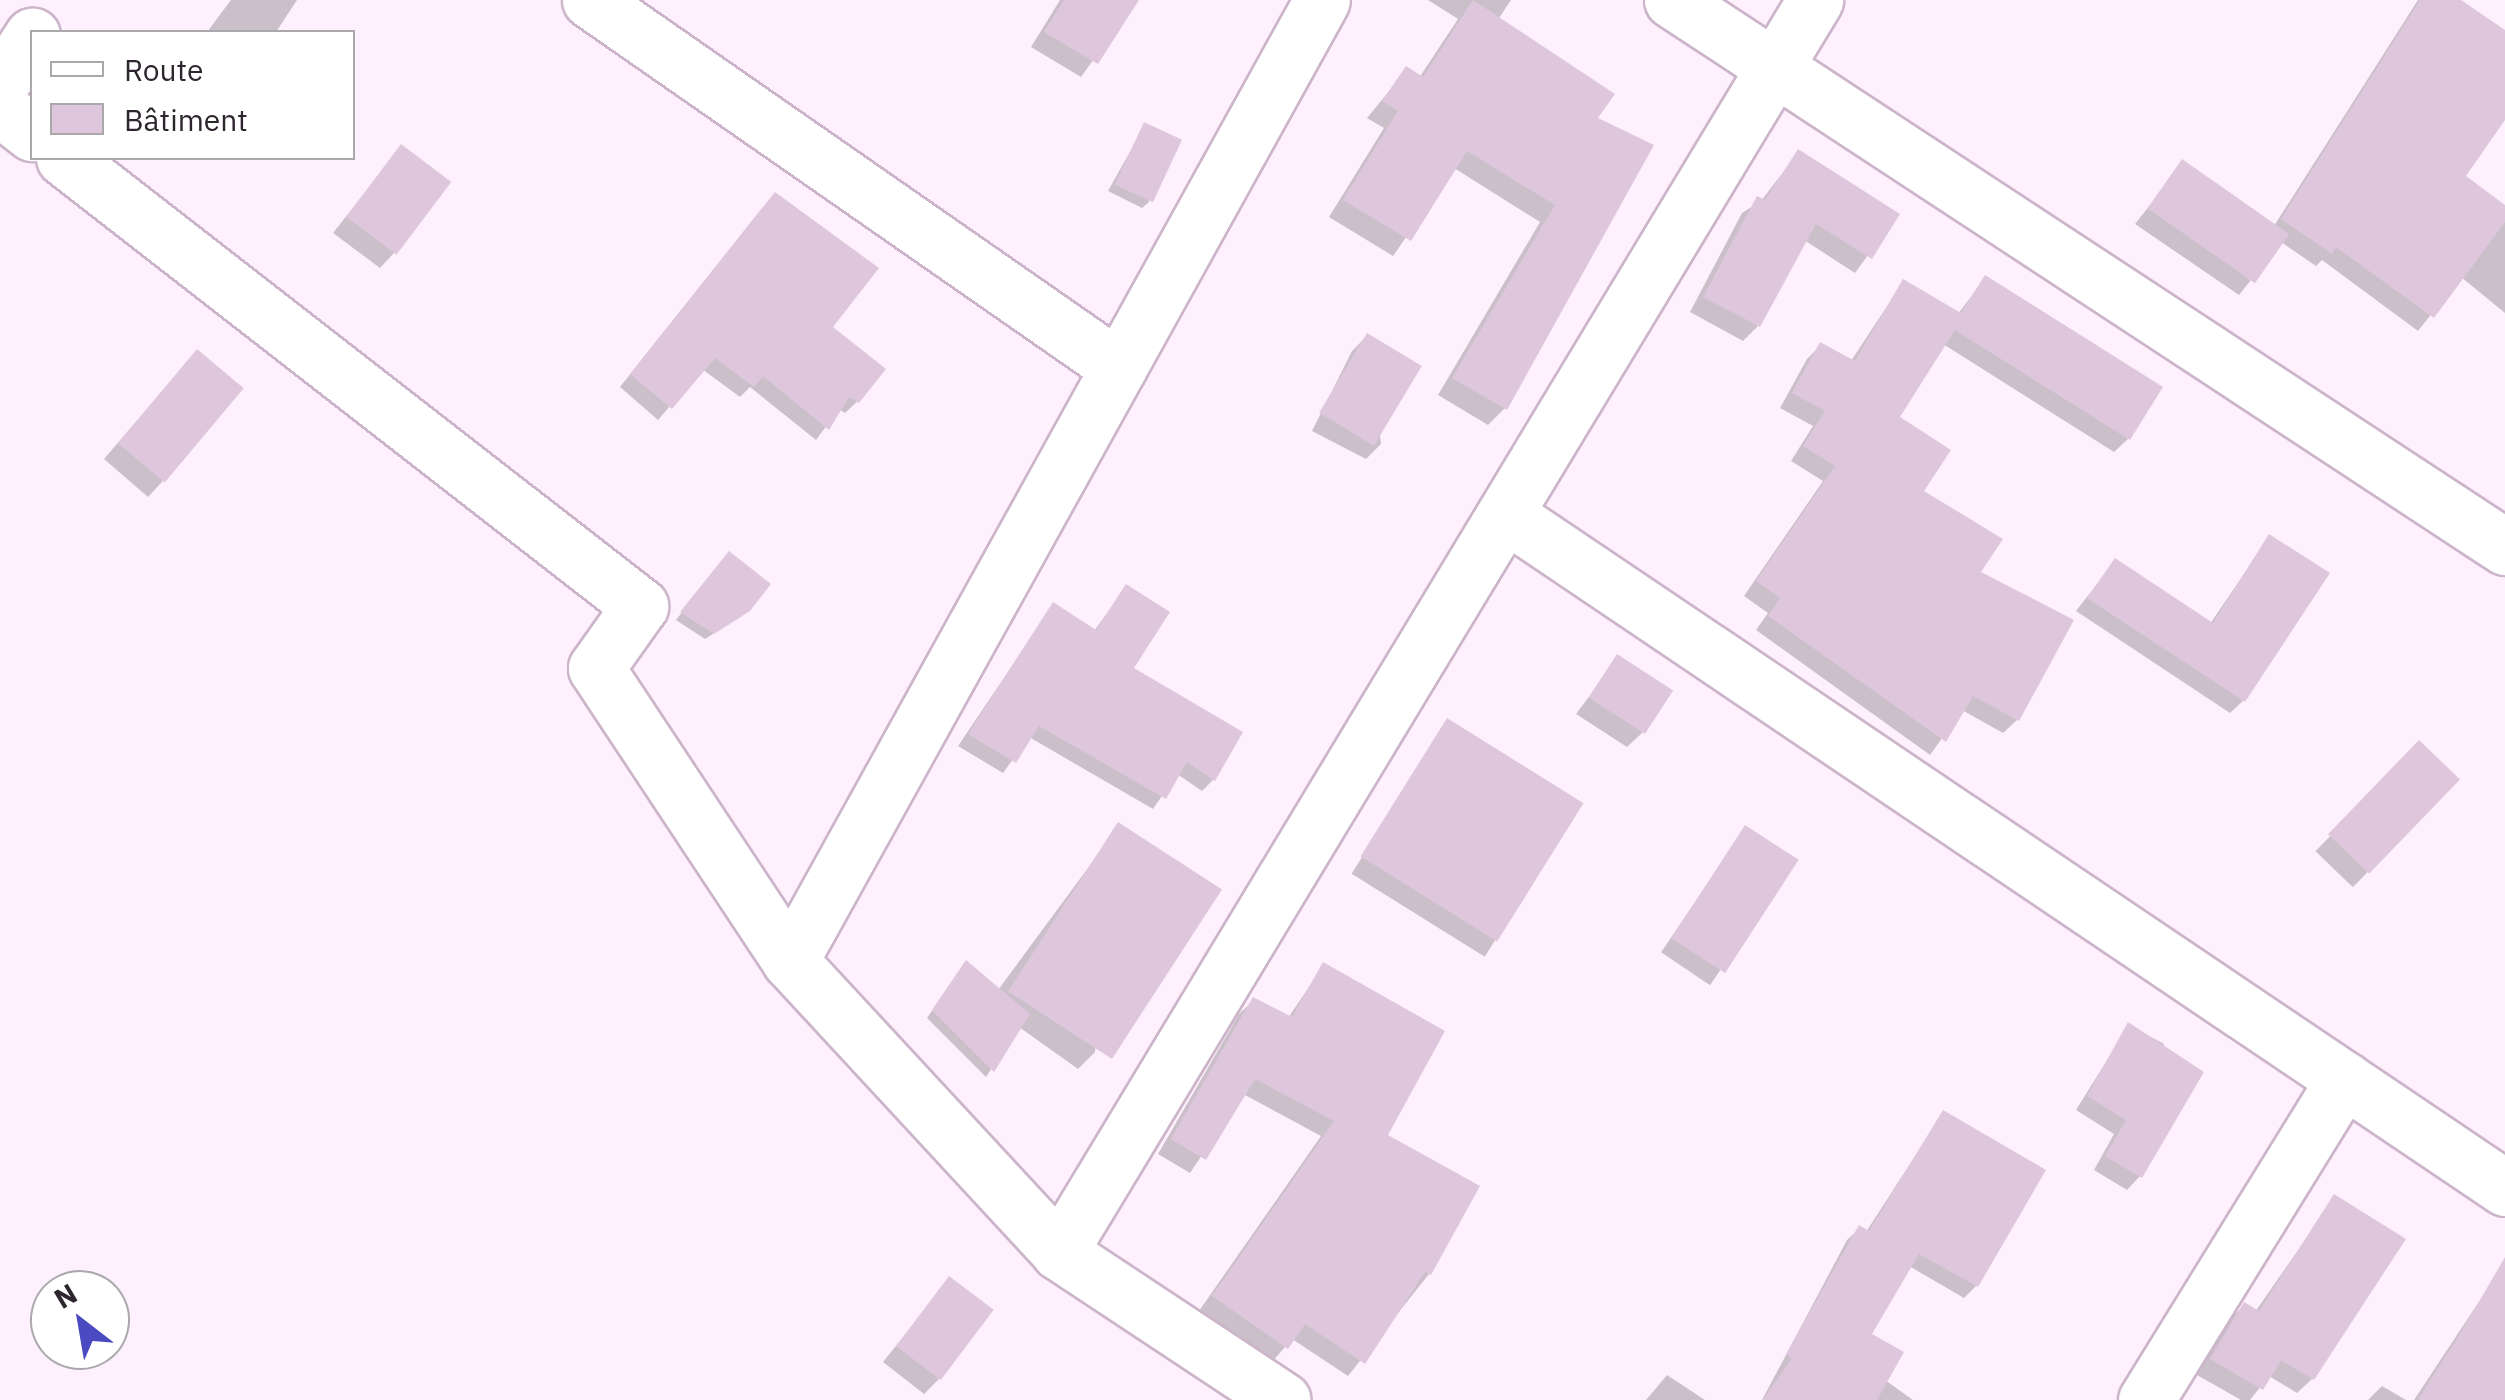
<!DOCTYPE html>
<html>
<head>
<meta charset="utf-8">
<style>
	body { margin:0 }
	#map { position:relative; width:2505px; height:1400px; overflow:hidden; background:#fef0fd; font-family:"IBM Plex Sans",sans-serif }
	div>[style] { position:absolute }
	.shadow>* { inset:0; background:#0003; transform-origin:0 0 }
	.building>* { inset:0; background:#dec7dd; transform-origin:0 0 }
	.roads { filter:drop-shadow(2px 0 #ccb5ca) drop-shadow(-2px 0 #ccb5ca) drop-shadow(0 2px #ccb5ca) drop-shadow(0 -2px #ccb5ca) }
	.minor>* { height:55px; margin:-27.5px; padding:0 27.5px; transform-origin:27.5px; border-radius:27.5px; background:#fff }
	span { translate:-50% -50%; white-space:nowrap; text-align:center; line-height:1.15; -webkit-text-stroke:10px #fff; paint-order:stroke }
	.legend { position:absolute; left:30px; top:30px; width:325px; height:130px; box-sizing:border-box; background:#fff; border:2px solid #aba8ab; margin:0; padding:12px 18px; list-style:none; font-size:30px; color:#2e262e }
	.legend li { display:flex; align-items:center; gap:20px; height:50px }
	.legend b { width:50px; border:2px solid #aba8ab }
	.north { position:absolute; left:30px; top:1270px; width:100px; height:100px; box-sizing:border-box; background:#fff; border:2px solid #aba8ab; border-radius:50%; rotate:329deg; font-size:28px; font-weight:700; line-height:40px; text-align:center; color:#2e262e }
	.north::after { content:''; display:block; margin:auto; width:35px; height:45px; background:#4c4ac1; clip-path:polygon(50% 0,100% 100%,50% 72%,0 100%) }
</style>
</head>
<body>
<div id="map">
	<div class="shadow">
		<div style="clip-path:polygon(231px 0,297px 0,276px 32px,207px 32px)"></div>
		<div style="clip-path:polygon(1060px 0,1136px 0,1081px 77px,1031px 47px)"></div>
		<div style="clip-path:polygon(1428px 0,1511px 0,1499px 18px,1595px 119px,1505px 408px,1488px 425px,1438px 395px,1540px 222px,1454px 168px,1393px 256px,1329px 217px,1384px 128px,1367px 118px,1407px 69px,1419px 78px,1458px 19px)"></div>
		<div style="clip-path:polygon(2418px 0,2456px 0,2505px 33px,2505px 116px,2463px 177px,2505px 208px,2505px 313px,2461px 277px,2418px 331px,2322px 260px,2316px 266px,2281px 242px,2239px 295px,2135px 224px,2183px 163px,2274px 226px)"></div>
		<div style="clip-path:polygon(1145px 125px,1149px 202px,1142px 208px,1108px 191px)"></div>
		<div style="clip-path:polygon(401px 147px,394px 253px,380px 268px,333px 233px)"></div>
		<div style="clip-path:polygon(1798px 153px,1897px 215px,1855px 273px,1804px 240px,1758px 326px,1743px 341px,1690px 312px,1742px 213px,1761px 201px)"></div>
		<div style="clip-path:polygon(763px 207px,829px 328px,858px 401px,845px 413px,839px 409px,816px 440px,750px 387px,740px 397px,702px 369px,658px 420px,620px 387px)"></div>
		<div style="clip-path:polygon(1985px 278px,2128px 439px,2114px 452px,1943px 344px,1896px 418px,1921px 492px,1978px 573px,2017px 720px,2003px 733px,1962px 710px,1930px 755px,1756px 630px,1768px 613px,1744px 596px,1823px 481px,1791px 461px,1813px 426px,1780px 408px,1807px 359px,1821px 345px,1851px 361px,1903px 282px,1958px 314px)"></div>
		<div style="clip-path:polygon(1367px 336px,1381px 444px,1366px 459px,1312px 431px,1352px 351px)"></div>
		<div style="clip-path:polygon(183px 367px,162px 482px,148px 497px,104px 459px)"></div>
		<div style="clip-path:polygon(2269px 537px,2243px 701px,2230px 713px,2076px 611px,2115px 561px,2210px 624px)"></div>
		<div style="clip-path:polygon(722px 561px,740px 617px,705px 639px,676px 620px)"></div>
		<div style="clip-path:polygon(1126px 587px,1130px 669px,1213px 780px,1202px 791px,1177px 774px,1153px 809px,1029px 737px,1003px 773px,958px 746px,1053px 605px,1094px 631px)"></div>
		<div style="clip-path:polygon(1618px 658px,1642px 733px,1627px 747px,1576px 714px)"></div>
		<div style="left:1447px;top:721px;width:157px;height:180px;rotate:32deg"></div>
		<div style="left:2419px;top:744px;width:52px;height:149px;rotate:44deg"></div>
		<div style="clip-path:polygon(1119px 826px,1095px 1052px,1078px 1069px,1019px 1027px,986px 1077px,927px 1018px,960px 970px,998px 990px)"></div>
		<div style="left:1745px;top:828px;width:59px;height:150px;rotate:34deg"></div>
		<div style="clip-path:polygon(1324px 965px,1429px 1274px,1348px 1376px,1292px 1339px,1272px 1362px,1199px 1311px,1321px 1136px,1243px 1094px,1190px 1173px,1158px 1154px,1239px 1014px,1254px 1000px,1288px 1018px)"></div>
		<div style="clip-path:polygon(2129px 1025px,2164px 1044px,2140px 1176px,2127px 1190px,2094px 1170px,2114px 1134px,2076px 1110px)"></div>
		<div style="clip-path:polygon(1943px 1113px,1976px 1286px,1964px 1298px,1909px 1266px,1868px 1335px,1885px 1380px,1913px 1400px,1762px 1400px,1847px 1240px,1860px 1228px,1866px 1232px)"></div>
		<div style="clip-path:polygon(2335px 1197px,2312px 1379px,2297px 1393px,2269px 1376px,2250px 1400px,2241px 1400px,2197px 1375px,2229px 1320px,2244px 1305px,2255px 1312px)"></div>
		<div style="clip-path:polygon(2496px 1276px,2505px 1281px,2505px 1400px,2414px 1400px)"></div>
		<div style="clip-path:polygon(950px 1279px,939px 1379px,924px 1394px,883px 1362px)"></div>
		<div style="clip-path:polygon(1667px 1375px,1705px 1400px,1646px 1400px)"></div>
		<div style="clip-path:polygon(2382px 1386px,2406px 1400px,2368px 1400px)"></div>
	</div>
	<div class="building">
		<div style="clip-path:polygon(1064px 0,1139px 0,1098px 64px,1044px 32px)"></div>
		<div style="clip-path:polygon(1473px 0,1615px 94px,1598px 118px,1654px 145px,1507px 410px,1452px 378px,1555px 205px,1467px 151px,1411px 241px,1343px 200px,1398px 111px,1382px 101px,1406px 66px,1423px 77px)"></div>
		<div style="clip-path:polygon(2420px 0,2461px 0,2505px 30px,2505px 120px,2466px 176px,2505px 205px,2505px 222px,2434px 318px,2336px 247px,2332px 254px,2281px 219px)"></div>
		<div style="left:1144px;top:122px;width:42px;height:69px;rotate:25deg"></div>
		<div style="left:401px;top:144px;width:63px;height:91px;rotate:37deg"></div>
		<div style="clip-path:polygon(1798px 149px,1900px 214px,1872px 259px,1816px 224px,1760px 327px,1703px 297px,1757px 196px,1765px 200px)"></div>
		<div style="left:2182px;top:159px;width:131px;height:60px;rotate:35deg"></div>
		<div style="clip-path:polygon(775px 192px,879px 268px,833px 327px,886px 369px,859px 403px,849px 397px,829px 430px,763px 376px,754px 387px,715px 358px,672px 409px,630px 374px)"></div>
		<div style="clip-path:polygon(1985px 275px,2163px 387px,2130px 440px,1955px 330px,1900px 417px,1951px 450px,1924px 491px,2003px 539px,1981px 572px,2074px 620px,2019px 721px,1973px 696px,1946px 742px,1768px 616px,1780px 598px,1756px 581px,1835px 466px,1803px 446px,1825px 411px,1792px 393px,1820px 342px,1855px 361px,1903px 279px,1961px 313px)"></div>
		<div style="left:1367px;top:333px;width:64px;height:93px;rotate:31deg"></div>
		<div style="left:197px;top:349px;width:61px;height:123px;rotate:40deg"></div>
		<div style="clip-path:polygon(2269px 534px,2330px 573px,2245px 702px,2087px 598px,2115px 558px,2213px 623px)"></div>
		<div style="clip-path:polygon(729px 551px,771px 584px,750px 611px,714px 634px,680px 612px)"></div>
		<div style="clip-path:polygon(1126px 584px,1170px 612px,1134px 668px,1243px 732px,1215px 781px,1187px 762px,1166px 799px,1039px 726px,1016px 763px,968px 734px,1053px 602px,1096px 630px)"></div>
		<div style="left:1617px;top:654px;width:67px;height:52px;rotate:33deg"></div>
		<div style="left:1447px;top:718px;width:161px;height:163px;rotate:32deg"></div>
		<div style="left:2419px;top:740px;width:57px;height:131px;rotate:44deg"></div>
		<div style="left:1118px;top:822px;width:124px;height:202px;rotate:33deg"></div>
		<div style="left:1745px;top:825px;width:64px;height:135px;rotate:33deg"></div>
		<div style="clip-path:polygon(966px 960px,1030px 1014px,994px 1072px,932px 1010px)"></div>
		<div style="clip-path:polygon(1323px 962px,1445px 1031px,1388px 1135px,1480px 1186px,1431px 1275px,1425px 1272px,1365px 1364px,1305px 1324px,1288px 1349px,1212px 1296px,1334px 1121px,1255px 1079px,1206px 1160px,1171px 1139px,1253px 997px,1292px 1017px)"></div>
		<div style="clip-path:polygon(2128px 1022px,2204px 1072px,2142px 1178px,2105px 1156px,2126px 1120px,2087px 1096px)"></div>
		<div style="clip-path:polygon(1943px 1110px,2046px 1170px,1978px 1287px,1919px 1254px,1872px 1334px,1904px 1352px,1877px 1400px,1763px 1400px,1792px 1358px,1786px 1354px,1859px 1225px,1869px 1231px)"></div>
		<div style="clip-path:polygon(2334px 1194px,2406px 1239px,2314px 1380px,2281px 1360px,2263px 1390px,2210px 1359px,2244px 1302px,2259px 1311px)"></div>
		<div style="clip-path:polygon(2505px 1257px,2505px 1400px,2418px 1400px,2466px 1324px)"></div>
		<div style="left:949px;top:1276px;width:56px;height:88px;rotate:37deg"></div>
	</div>
	<div class="roads">
		<div class="minor">
			<div style="left:590px;top:0;width:644px;rotate:34.82deg"></div>
			<div style="left:1672px;top:0;width:997px;rotate:33.29deg"></div>
			<div style="left:0;top:85px;width:59px;rotate:-56.9deg"></div>
			<div style="left:0;top:108px;width:41px;rotate:38deg"></div>
			<div style="left:64px;top:158px;width:730px;rotate:37.87deg"></div>
			<div style="left:640px;top:606px;width:76px;rotate:125.4deg"></div>
			<div style="left:596px;top:668px;width:351px;rotate:56.5deg"></div>
			<div style="left:790px;top:961px;width:396px;rotate:47.2deg"></div>
			<div style="left:1059px;top:1252px;width:268px;rotate:33.5deg"></div>
			<div style="left:1505px;top:514px;width:1206px;rotate:33.98deg"></div>
			<div style="left:790px;top:961px;width:1098px;rotate:-61.03deg"></div>
			<div style="left:1059px;top:1252px;width:1463px;rotate:-58.87deg"></div>
			<div style="left:2146px;top:1400px;width:377px;rotate:-58.3deg"></div>
		</div>
	</div>
	<ul class="legend">
	<li><b style="height:12px;background:#fff"></b>Route</li>
	<li><b style="height:28px;background:#dec7dd"></b>Bâtiment</li>
	</ul>
	<div class="north">N</div>
</div>
</body>
</html>
